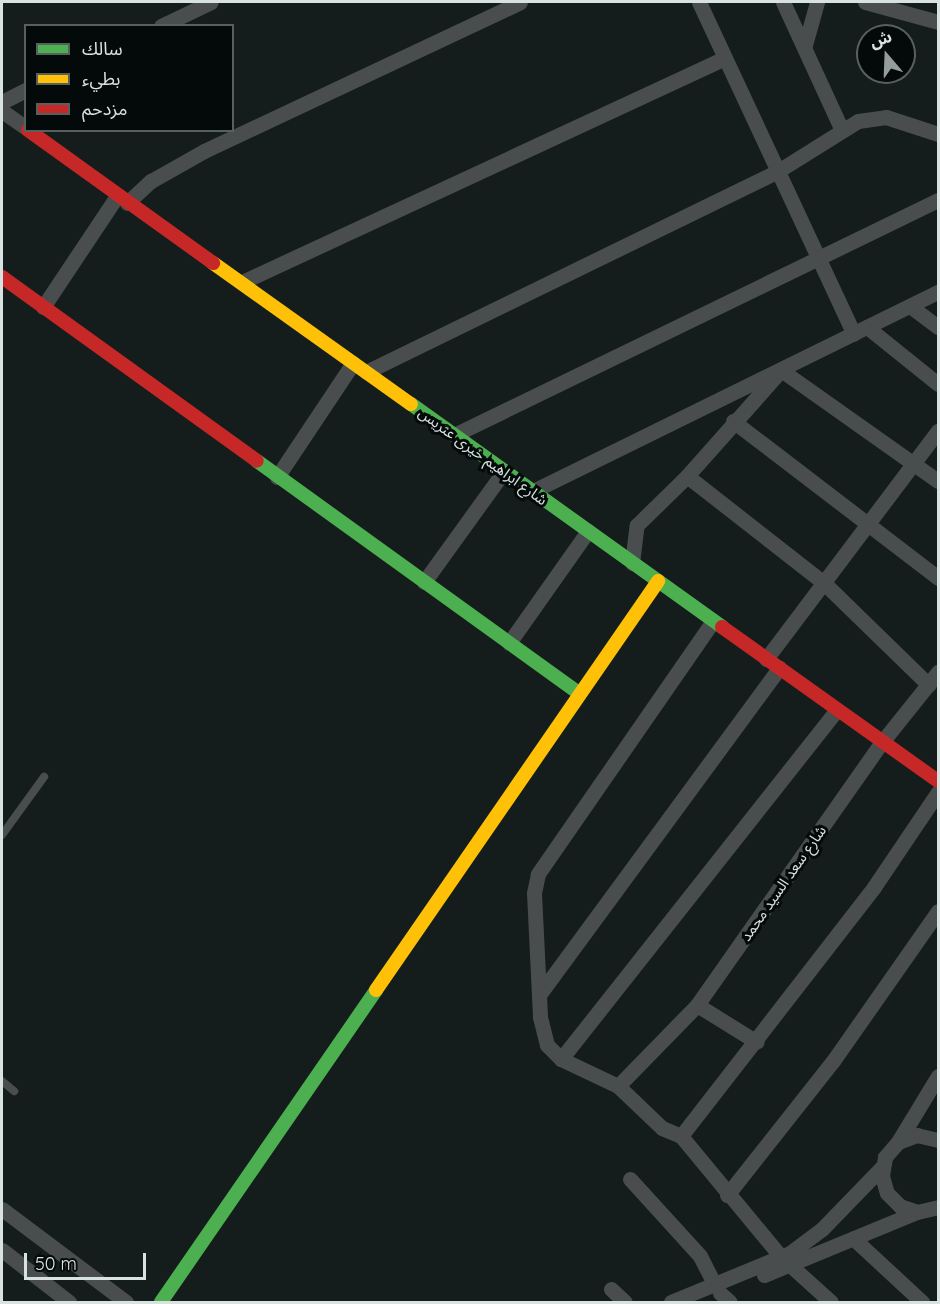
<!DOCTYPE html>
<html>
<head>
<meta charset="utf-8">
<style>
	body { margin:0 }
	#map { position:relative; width:940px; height:1304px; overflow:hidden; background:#141d1c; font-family:Quicksand,"Noto Sans Arabic",sans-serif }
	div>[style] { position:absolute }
	.lane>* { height:8px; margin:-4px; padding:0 4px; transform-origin:4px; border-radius:4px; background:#4a4d4d }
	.street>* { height:15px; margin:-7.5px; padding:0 7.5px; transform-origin:7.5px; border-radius:7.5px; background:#4a4d4d }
	.fast>* { height:14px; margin:-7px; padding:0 7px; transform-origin:7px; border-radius:7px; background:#4caf50 }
	.slow>* { height:14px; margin:-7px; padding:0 7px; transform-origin:7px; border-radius:7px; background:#ffc107 }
	.jam>* { height:14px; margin:-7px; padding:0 7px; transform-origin:7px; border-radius:7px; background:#c62828 }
	span { translate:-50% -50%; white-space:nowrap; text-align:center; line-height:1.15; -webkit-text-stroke:6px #040909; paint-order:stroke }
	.street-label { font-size:15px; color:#d7e2e1 }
	.frame { position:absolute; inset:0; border:3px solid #d7e2e1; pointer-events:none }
	.legend { position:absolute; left:24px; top:24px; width:210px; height:108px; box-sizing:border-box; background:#040909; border:2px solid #58605f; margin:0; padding:8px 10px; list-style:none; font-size:18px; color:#d7e2e1 }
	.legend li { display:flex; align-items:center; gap:12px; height:30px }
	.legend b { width:30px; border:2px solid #58605f }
	.north { position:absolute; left:856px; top:24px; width:60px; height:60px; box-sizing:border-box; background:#040909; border:2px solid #58605f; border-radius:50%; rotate:341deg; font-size:16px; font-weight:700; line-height:24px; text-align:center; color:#d7e2e1 }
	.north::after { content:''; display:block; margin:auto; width:21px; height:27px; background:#939d9c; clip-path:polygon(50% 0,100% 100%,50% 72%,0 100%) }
	.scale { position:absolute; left:24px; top:1253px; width:122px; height:27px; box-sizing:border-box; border:3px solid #d7e2e1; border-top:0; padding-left:8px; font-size:18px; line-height:21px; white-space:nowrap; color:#d7e2e1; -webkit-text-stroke:4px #040909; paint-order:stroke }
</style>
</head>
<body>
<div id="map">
	<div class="lane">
		<div style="left:2px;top:835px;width:72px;rotate:-54.1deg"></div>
		<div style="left:2px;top:1081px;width:16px;rotate:40deg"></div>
	</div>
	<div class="street">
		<div style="left:699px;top:2px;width:366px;rotate:65deg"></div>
		<div style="left:783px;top:2px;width:141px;rotate:65.3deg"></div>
		<div style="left:865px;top:2px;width:76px;rotate:15.3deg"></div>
		<div style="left:161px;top:26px;width:55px;rotate:-25.6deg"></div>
		<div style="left:805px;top:45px;width:45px;rotate:-74.4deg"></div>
		<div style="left:2px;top:102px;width:27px;rotate:-27deg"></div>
		<div style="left:2px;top:111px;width:29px;rotate:35deg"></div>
		<div style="left:127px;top:203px;width:33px;rotate:-43deg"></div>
		<div style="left:151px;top:181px;width:61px;rotate:-29.5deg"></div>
		<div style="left:204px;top:151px;width:349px;rotate:-25.2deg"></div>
		<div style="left:242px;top:282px;width:532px;rotate:-24.88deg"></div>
		<div style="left:910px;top:306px;width:35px;rotate:37deg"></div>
		<div style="left:43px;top:307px;width:133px;rotate:-56.3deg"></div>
		<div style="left:867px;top:327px;width:91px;rotate:38.8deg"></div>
		<div style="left:366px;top:372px;width:458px;rotate:-26deg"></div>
		<div style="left:778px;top:171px;width:94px;rotate:-32deg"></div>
		<div style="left:858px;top:121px;width:28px;rotate:-8deg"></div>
		<div style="left:886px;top:117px;width:55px;rotate:18.1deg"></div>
		<div style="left:733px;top:421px;width:258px;rotate:37.4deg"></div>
		<div style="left:454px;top:435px;width:538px;rotate:-25.9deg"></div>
		<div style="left:687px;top:476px;width:174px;rotate:38deg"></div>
		<div style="left:824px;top:583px;width:146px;rotate:44.2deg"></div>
		<div style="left:277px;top:477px;width:137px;rotate:-56.3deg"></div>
		<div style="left:533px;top:491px;width:451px;rotate:-26.2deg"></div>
		<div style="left:632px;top:563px;width:38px;rotate:-83deg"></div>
		<div style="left:637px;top:525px;width:70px;rotate:-44.4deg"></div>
		<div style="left:687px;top:476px;width:142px;rotate:-48.4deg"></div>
		<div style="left:781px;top:370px;width:192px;rotate:35.3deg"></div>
		<div style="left:424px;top:582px;width:137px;rotate:-54.2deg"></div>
		<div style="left:713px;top:621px;width:308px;rotate:124.7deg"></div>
		<div style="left:538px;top:874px;width:19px;rotate:102deg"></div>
		<div style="left:534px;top:893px;width:124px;rotate:87.2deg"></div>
		<div style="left:540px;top:1017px;width:29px;rotate:76deg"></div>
		<div style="left:547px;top:1045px;width:20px;rotate:45deg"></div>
		<div style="left:561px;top:1059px;width:63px;rotate:25.3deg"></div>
		<div style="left:618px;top:1086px;width:61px;rotate:43.7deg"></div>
		<div style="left:662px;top:1128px;width:21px;rotate:23deg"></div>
		<div style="left:681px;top:1136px;width:157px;rotate:50.4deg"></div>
		<div style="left:509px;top:643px;width:137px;rotate:-54.8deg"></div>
		<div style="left:766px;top:659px;width:286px;rotate:-53deg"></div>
		<div style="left:539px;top:995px;width:406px;rotate:-53.7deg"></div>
		<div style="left:697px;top:1005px;width:70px;rotate:31.7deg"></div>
		<div style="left:561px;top:1059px;width:445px;rotate:-51.7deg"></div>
		<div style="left:618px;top:1086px;width:113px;rotate:-45.7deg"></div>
		<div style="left:697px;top:1005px;width:322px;rotate:-54.9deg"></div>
		<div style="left:882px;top:742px;width:90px;rotate:-51.3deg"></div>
		<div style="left:681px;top:1136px;width:315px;rotate:-52.2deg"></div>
		<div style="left:874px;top:887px;width:115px;rotate:-56deg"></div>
		<div style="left:938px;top:1140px;width:22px;rotate:-167deg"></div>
		<div style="left:917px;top:1135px;width:20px;rotate:160deg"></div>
		<div style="left:898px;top:1142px;width:20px;rotate:131deg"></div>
		<div style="left:885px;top:1157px;width:19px;rotate:99deg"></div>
		<div style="left:882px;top:1176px;width:18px;rotate:74deg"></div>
		<div style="left:887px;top:1193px;width:18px;rotate:45deg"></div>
		<div style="left:900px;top:1206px;width:18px;rotate:19deg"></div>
		<div style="left:917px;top:1212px;width:22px;rotate:-13deg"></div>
		<div style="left:898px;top:1142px;width:77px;rotate:-58.8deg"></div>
		<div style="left:630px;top:1179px;width:104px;rotate:47.7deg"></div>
		<div style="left:700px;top:1256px;width:33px;rotate:63deg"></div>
		<div style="left:727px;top:1195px;width:171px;rotate:-51.7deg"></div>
		<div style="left:833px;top:1061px;width:183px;rotate:-55deg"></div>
		<div style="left:2px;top:1209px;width:155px;rotate:36.9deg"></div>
		<div style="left:854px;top:1239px;width:93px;rotate:42.8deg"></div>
		<div style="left:2px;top:1250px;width:85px;rotate:37.8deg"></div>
		<div style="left:790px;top:1265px;width:55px;rotate:42.1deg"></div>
		<div style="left:764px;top:1275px;width:165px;rotate:-22.4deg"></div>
		<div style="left:611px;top:1289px;width:19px;rotate:43deg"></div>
		<div style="left:720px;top:1293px;width:13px;rotate:42deg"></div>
		<div style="left:671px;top:1302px;width:129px;rotate:-22.4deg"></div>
		<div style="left:790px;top:1253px;width:40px;rotate:-37deg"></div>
		<div style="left:822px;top:1229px;width:86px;rotate:-45.9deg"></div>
	</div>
	<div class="fast">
		<div style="left:411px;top:404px;width:383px;rotate:35.6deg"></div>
		<div style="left:257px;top:461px;width:397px;rotate:35.8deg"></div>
		<div style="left:161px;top:1302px;width:379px;rotate:-55.4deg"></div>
	</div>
	<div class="slow">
		<div style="left:213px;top:263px;width:243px;rotate:35.5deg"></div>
		<div style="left:376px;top:990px;width:497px;rotate:-55.4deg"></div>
	</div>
	<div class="jam">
		<div style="left:28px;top:130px;width:228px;rotate:35.7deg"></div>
		<div style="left:2px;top:277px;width:314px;rotate:35.8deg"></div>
		<div style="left:722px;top:627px;width:265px;rotate:35.5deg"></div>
	</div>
	<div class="street-label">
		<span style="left:483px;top:456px;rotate:36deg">شارع ابراهيم خيرى عتريس</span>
		<span style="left:783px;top:883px;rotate:-55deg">شارع سعد السيد محمد</span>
	</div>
	<div class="frame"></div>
	<ul class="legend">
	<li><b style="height:8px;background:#4caf50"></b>سالك</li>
	<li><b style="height:8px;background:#ffc107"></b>بطيء</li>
	<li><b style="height:8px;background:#c62828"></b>مزدحم</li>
	</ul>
	<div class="north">ش</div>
	<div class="scale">50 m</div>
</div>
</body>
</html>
